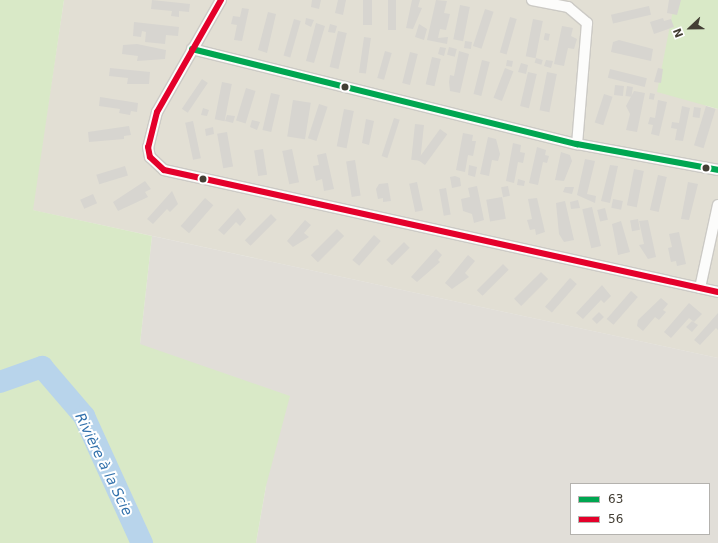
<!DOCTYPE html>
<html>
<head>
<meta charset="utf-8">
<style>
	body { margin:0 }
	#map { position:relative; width:718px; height:543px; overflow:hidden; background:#eeede7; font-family:"DejaVu Sans",sans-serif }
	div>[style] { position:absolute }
	.residential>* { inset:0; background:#e2dfd4 }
	.industrial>* { inset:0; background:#e1ded8 }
	.green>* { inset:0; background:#d9e9c7 }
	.river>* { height:22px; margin:-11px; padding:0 11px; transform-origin:11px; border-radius:11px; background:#b8d4eb }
	.building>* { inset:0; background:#d7d5d0; transform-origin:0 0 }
	.roads { filter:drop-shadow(1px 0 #cccac5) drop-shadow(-1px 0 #cccac5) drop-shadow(0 1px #cccac5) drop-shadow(0 -1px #cccac5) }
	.street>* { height:10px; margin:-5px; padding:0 5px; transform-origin:5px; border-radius:5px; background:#fcfcfb }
	.bus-1>* { height:6px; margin:-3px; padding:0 3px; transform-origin:3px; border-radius:3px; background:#00a651 }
	.bus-2>* { height:6px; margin:-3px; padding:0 3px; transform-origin:3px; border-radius:3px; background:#e4002b }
	.dots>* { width:11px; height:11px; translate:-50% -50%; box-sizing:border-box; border:2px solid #fff; border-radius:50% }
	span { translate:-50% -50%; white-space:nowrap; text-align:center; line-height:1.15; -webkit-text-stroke:4px #fff; paint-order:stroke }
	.water-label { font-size:14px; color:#3170ab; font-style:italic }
	.legend { position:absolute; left:570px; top:483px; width:140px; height:52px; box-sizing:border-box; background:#fff; border:1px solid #b4b2ae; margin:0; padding:5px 7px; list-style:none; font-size:12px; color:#433e34 }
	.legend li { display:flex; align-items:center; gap:8px; height:20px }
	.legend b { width:20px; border:1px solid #b4b2ae }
	.north { position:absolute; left:670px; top:8px; width:40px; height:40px; -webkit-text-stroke:3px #fff; paint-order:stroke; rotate:248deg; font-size:11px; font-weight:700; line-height:16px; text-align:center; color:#433e34 }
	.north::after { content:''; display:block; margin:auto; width:14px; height:18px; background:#433e34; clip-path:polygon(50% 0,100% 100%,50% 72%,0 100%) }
</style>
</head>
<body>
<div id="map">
	<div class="residential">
		<div style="clip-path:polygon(64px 0,675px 0,706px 106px,718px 109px,718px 358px,32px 210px)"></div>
	</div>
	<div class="industrial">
		<div style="clip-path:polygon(evenodd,152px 236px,718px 358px,718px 543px,256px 543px,266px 486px,140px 344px,152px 236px,571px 484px,709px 484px,709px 534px,571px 534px,571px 484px)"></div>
	</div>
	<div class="green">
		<div style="clip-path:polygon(0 0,64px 0,33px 210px,152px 236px,140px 344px,290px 396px,266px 486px,256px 543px,0 543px)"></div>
		<div style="clip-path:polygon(675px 0,718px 0,718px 109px,657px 92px)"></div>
	</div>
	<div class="river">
		<div style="left:0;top:382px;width:45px;rotate:-19.7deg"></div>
		<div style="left:42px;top:367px;width:65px;rotate:49.4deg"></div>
		<div style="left:84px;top:416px;width:140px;rotate:65.5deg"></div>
	</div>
	<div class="building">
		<div style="clip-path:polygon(152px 0,190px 4px,189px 12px,179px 11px,179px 17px,171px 16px,172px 11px,151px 9px)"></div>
		<div style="clip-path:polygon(312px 0,321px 0,319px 9px,311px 7px)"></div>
		<div style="clip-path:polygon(338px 0,346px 0,343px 15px,335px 13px)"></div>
		<div style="left:363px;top:0;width:9px;height:25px"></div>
		<div style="left:388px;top:0;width:8px;height:30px"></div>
		<div style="clip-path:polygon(412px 0,420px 0,418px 7px,422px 8px,413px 29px,406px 28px)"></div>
		<div style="clip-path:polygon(436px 0,447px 1px,444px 13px,450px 14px,446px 30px,440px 29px,438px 38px,448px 37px,447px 44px,427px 40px)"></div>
		<div style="clip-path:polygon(669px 0,681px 0,677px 15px,667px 13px)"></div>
		<div style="left:460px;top:5px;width:10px;height:35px;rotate:11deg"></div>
		<div style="left:649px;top:6px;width:9px;height:39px;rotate:77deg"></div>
		<div style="clip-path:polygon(242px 8px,249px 9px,242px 41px,234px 40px,237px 25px,231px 24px,233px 16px,240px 17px)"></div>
		<div style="left:485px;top:9px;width:9px;height:39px;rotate:18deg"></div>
		<div style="clip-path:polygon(268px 12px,276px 14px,267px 53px,258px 50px)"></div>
		<div style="left:510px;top:17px;width:7px;height:37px;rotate:16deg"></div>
		<div style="clip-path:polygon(306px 18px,314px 20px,311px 27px,305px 24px)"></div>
		<div style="clip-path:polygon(663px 18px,664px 21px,671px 19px,674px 27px,654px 34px,650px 22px)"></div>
		<div style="left:294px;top:19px;width:7px;height:38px;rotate:16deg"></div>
		<div style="left:533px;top:19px;width:10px;height:38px;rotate:11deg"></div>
		<div style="clip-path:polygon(134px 22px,179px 27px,178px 36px,166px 35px,165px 44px,145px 42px,146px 32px,142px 31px,141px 37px,133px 36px)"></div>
		<div style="clip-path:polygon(316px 23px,325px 26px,314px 63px,306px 61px)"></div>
		<div style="clip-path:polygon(330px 24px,337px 26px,335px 33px,328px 32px)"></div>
		<div style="clip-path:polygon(419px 24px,427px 29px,424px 40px,415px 37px)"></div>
		<div style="clip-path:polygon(562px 26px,573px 28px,571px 36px,577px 39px,574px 49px,568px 48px,564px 66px,554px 64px)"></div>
		<div style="left:338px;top:31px;width:9px;height:37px;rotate:13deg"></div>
		<div style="left:545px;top:33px;width:5px;height:7px;rotate:11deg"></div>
		<div style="left:364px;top:37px;width:7px;height:36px;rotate:8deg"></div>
		<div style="clip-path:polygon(619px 40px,653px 49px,651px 61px,611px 52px,613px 42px)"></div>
		<div style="left:465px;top:41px;width:7px;height:7px;rotate:8deg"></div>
		<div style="clip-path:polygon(137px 44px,166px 50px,165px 59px,137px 61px,138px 56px,122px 54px,123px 45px)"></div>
		<div style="clip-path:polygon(440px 47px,446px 48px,444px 56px,438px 54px)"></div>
		<div style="left:449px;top:47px;width:8px;height:8px;rotate:14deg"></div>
		<div style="left:385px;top:51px;width:7px;height:28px;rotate:16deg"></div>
		<div style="clip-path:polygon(459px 51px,469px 54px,460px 93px,450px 91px,449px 82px,450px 75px,454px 76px)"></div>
		<div style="left:410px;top:52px;width:8px;height:32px;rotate:14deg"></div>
		<div style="left:432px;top:57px;width:9px;height:28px;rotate:13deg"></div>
		<div style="left:536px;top:58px;width:7px;height:5px;rotate:16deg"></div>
		<div style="left:482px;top:60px;width:8px;height:35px;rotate:14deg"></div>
		<div style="left:507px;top:60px;width:6px;height:6px;rotate:9deg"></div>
		<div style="clip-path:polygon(546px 60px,553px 61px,551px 68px,544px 66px)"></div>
		<div style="clip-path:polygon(521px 63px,528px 65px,526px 74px,518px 72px)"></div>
		<div style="clip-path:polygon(110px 68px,150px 72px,149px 84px,127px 84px,128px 78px,109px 76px)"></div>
		<div style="left:505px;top:68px;width:9px;height:32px;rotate:21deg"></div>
		<div style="clip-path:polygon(658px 68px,663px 69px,661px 83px,654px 82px)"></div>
		<div style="left:610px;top:69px;width:38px;height:9px;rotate:14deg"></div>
		<div style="left:528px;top:72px;width:9px;height:35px;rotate:13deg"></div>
		<div style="left:547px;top:72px;width:10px;height:39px;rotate:11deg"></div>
		<div style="left:202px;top:79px;width:7px;height:36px;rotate:34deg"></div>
		<div style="left:222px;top:82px;width:10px;height:38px;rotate:11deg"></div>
		<div style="left:615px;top:85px;width:9px;height:10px;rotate:6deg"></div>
		<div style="left:627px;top:86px;width:6px;height:10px;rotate:9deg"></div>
		<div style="left:246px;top:88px;width:10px;height:34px;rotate:17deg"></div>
		<div style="clip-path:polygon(634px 91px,645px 93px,637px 132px,626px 130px,630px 114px,626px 106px)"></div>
		<div style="left:271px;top:93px;width:9px;height:38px;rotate:13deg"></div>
		<div style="left:650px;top:93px;width:5px;height:6px;rotate:11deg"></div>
		<div style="left:604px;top:94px;width:9px;height:30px;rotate:18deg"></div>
		<div style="clip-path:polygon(100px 97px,138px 103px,137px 112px,131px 111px,130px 115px,119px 113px,120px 109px,99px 106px)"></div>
		<div style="left:293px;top:100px;width:18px;height:37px;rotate:9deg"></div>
		<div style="clip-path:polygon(658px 100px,667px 102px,659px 136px,651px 134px,653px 125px,648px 124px,650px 117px,655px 118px)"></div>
		<div style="left:319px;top:104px;width:9px;height:36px;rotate:18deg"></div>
		<div style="clip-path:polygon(682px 106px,690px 108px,683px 141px,675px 140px,677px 129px,671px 128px,672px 122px,679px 123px)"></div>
		<div style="left:706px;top:106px;width:10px;height:41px;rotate:17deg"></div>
		<div style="left:694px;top:107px;width:7px;height:10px;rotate:8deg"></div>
		<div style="clip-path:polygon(203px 108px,209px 110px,207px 116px,201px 115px)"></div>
		<div style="left:344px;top:109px;width:10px;height:38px;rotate:11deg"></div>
		<div style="clip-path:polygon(227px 115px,235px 116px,233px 123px,225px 121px)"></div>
		<div style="left:394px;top:118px;width:6px;height:40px;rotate:18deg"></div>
		<div style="clip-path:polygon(366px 119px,374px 121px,369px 145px,362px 143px)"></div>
		<div style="clip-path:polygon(252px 120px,260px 122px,257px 130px,250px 127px)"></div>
		<div style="left:193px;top:121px;width:38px;height:8px;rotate:78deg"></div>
		<div style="left:415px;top:124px;width:9px;height:36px;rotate:6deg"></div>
		<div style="clip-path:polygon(129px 126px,131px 135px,124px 136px,124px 139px,89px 142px,88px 132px)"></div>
		<div style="clip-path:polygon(213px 127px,214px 134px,206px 136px,205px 129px)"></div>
		<div style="left:440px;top:129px;width:9px;height:38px;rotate:36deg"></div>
		<div style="left:227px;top:132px;width:35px;height:10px;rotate:80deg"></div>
		<div style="clip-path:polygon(463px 133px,473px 135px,472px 141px,476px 141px,473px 156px,468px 155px,465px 172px,456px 170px)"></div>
		<div style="clip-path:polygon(488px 137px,496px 139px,500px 154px,498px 161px,492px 160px,489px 176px,480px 174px)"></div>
		<div style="clip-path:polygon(513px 143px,521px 145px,520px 152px,525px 153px,523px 163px,518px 162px,514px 183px,506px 181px)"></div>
		<div style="clip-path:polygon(537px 147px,546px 150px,545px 155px,549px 156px,547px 163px,543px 162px,538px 185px,529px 183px)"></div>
		<div style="left:263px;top:149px;width:26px;height:9px;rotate:81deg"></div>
		<div style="left:292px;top:149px;width:34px;height:10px;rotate:78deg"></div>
		<div style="clip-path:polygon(561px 152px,570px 155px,572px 161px,564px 181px,555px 180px)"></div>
		<div style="clip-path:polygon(326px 153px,334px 189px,324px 191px,322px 179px,316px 181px,313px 166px,319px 165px,317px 155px)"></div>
		<div style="clip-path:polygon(585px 159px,595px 161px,587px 194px,596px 196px,595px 203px,577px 195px)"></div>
		<div style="left:355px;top:160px;width:36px;height:9px;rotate:81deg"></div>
		<div style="clip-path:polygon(469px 165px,477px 167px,475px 177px,468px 175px)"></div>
		<div style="clip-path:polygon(610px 165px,618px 166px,610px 203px,601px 201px)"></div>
		<div style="left:125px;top:166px;width:10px;height:30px;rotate:73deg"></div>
		<div style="left:634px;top:169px;width:10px;height:37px;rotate:11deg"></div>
		<div style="left:658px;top:175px;width:9px;height:36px;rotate:13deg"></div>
		<div style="clip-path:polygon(455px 176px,460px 178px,461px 186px,452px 188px,450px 177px)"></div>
		<div style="clip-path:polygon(518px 179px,525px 181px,524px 186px,517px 185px)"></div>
		<div style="clip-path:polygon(145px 181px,151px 189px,145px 192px,148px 197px,118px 211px,113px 202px)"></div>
		<div style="left:417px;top:182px;width:29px;height:8px;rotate:78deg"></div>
		<div style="clip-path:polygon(688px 182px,698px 184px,689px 220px,681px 219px)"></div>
		<div style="clip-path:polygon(388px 183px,391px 201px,383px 202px,383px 198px,378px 199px,376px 189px,379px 184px)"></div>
		<div style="clip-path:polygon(477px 186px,484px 220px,474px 223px,472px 214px,463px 211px,461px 199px,470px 197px,468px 188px)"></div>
		<div style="left:508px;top:186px;width:10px;height:7px;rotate:79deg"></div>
		<div style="clip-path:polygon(565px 187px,574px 187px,572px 194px,563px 192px)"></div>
		<div style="left:446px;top:188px;width:27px;height:7px;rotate:80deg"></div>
		<div style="clip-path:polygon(172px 191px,178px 204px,170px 212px,167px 209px,153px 224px,147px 219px)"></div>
		<div style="left:93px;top:194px;width:10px;height:14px;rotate:66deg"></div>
		<div style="left:502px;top:197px;width:22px;height:16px;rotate:80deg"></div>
		<div style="left:205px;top:198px;width:11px;height:37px;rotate:41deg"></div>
		<div style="clip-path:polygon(537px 198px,545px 232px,536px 235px,535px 229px,530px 230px,527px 220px,532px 219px,528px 199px)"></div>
		<div style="left:613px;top:199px;width:10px;height:9px;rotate:11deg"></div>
		<div style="clip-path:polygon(578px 200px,580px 208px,571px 209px,570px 202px)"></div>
		<div style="clip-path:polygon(565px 201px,574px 240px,564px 242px,559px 234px,556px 203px)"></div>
		<div style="left:592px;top:207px;width:40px;height:10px;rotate:77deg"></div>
		<div style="clip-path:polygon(238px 208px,246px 219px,240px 226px,236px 222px,224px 235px,218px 230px)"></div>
		<div style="left:605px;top:208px;width:12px;height:8px;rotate:76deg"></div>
		<div style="left:271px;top:214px;width:8px;height:37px;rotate:45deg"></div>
		<div style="left:638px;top:219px;width:11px;height:8px;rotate:80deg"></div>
		<div style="clip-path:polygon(305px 220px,311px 225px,304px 233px,309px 237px,293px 247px,287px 241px)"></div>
		<div style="clip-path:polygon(648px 220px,656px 257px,648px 259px,639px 245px,644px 244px,639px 221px)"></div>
		<div style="clip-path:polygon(621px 221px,630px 252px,618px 255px,612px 224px)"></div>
		<div style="left:337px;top:229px;width:10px;height:37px;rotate:45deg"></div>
		<div style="clip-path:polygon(679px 232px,686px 264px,677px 266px,676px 261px,671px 262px,668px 248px,672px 247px,669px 234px)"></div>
		<div style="left:374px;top:235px;width:9px;height:33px;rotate:41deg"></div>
		<div style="left:404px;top:242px;width:8px;height:25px;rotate:45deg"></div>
		<div style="clip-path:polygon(436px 249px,442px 255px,438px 260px,440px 262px,417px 282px,411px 277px)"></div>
		<div style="clip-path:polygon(468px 255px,475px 261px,465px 273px,469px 277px,452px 289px,445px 283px)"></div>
		<div style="left:503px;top:264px;width:8px;height:37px;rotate:45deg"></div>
		<div style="left:541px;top:272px;width:10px;height:38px;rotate:45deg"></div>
		<div style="left:570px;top:278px;width:9px;height:38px;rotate:41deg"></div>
		<div style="clip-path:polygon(602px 285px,611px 296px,604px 303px,601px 300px,583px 319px,576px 313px)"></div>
		<div style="left:631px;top:291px;width:9px;height:37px;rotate:41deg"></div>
		<div style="clip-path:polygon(661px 298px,668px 304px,663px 310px,666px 312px,659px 320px,655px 317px,643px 331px,637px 326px,638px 320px)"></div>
		<div style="clip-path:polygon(689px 303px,702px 314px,694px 322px,689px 318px,671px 338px,664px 332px)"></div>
		<div style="left:599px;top:312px;width:7px;height:10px;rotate:45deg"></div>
		<div style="clip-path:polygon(718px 313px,718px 330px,716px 328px,700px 345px,694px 340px)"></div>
		<div style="clip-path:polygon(692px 321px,698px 325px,692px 332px,686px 327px)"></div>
	</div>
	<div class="roads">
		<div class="street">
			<div style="left:221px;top:0;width:129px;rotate:119.7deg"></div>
			<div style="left:157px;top:112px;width:36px;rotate:104deg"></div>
			<div style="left:148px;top:147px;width:10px;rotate:79deg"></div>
			<div style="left:150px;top:157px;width:19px;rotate:43deg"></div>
			<div style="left:164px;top:170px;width:567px;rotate:12.42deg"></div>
			<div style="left:532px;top:0;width:37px;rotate:11deg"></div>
			<div style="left:568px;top:7px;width:25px;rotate:40deg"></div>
			<div style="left:587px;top:23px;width:121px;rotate:94.7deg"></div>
			<div style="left:192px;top:49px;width:397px;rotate:13.9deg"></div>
			<div style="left:577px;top:144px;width:143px;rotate:10.4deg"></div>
			<div style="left:700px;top:288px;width:85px;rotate:-77.8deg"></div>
		</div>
	</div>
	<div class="bus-1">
		<div style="left:192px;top:49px;width:397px;rotate:13.9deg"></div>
		<div style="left:577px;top:144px;width:143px;rotate:10.4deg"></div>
	</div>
	<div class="bus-2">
		<div style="left:221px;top:0;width:129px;rotate:119.7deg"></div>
		<div style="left:157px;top:112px;width:36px;rotate:104deg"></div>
		<div style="left:148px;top:147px;width:10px;rotate:79deg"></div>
		<div style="left:150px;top:157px;width:19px;rotate:43deg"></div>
		<div style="left:164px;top:170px;width:567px;rotate:12.42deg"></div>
	</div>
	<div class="dots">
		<div style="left:345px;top:87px;background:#433e34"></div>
		<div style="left:706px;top:168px;background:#433e34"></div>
		<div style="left:203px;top:179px;background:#433e34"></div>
	</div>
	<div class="water-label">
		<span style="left:104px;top:464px;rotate:64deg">Rivière à la Scie</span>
	</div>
	<ul class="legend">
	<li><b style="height:5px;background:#00a651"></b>63</li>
	<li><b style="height:5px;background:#e4002b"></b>56</li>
	</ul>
	<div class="north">N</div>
</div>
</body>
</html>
